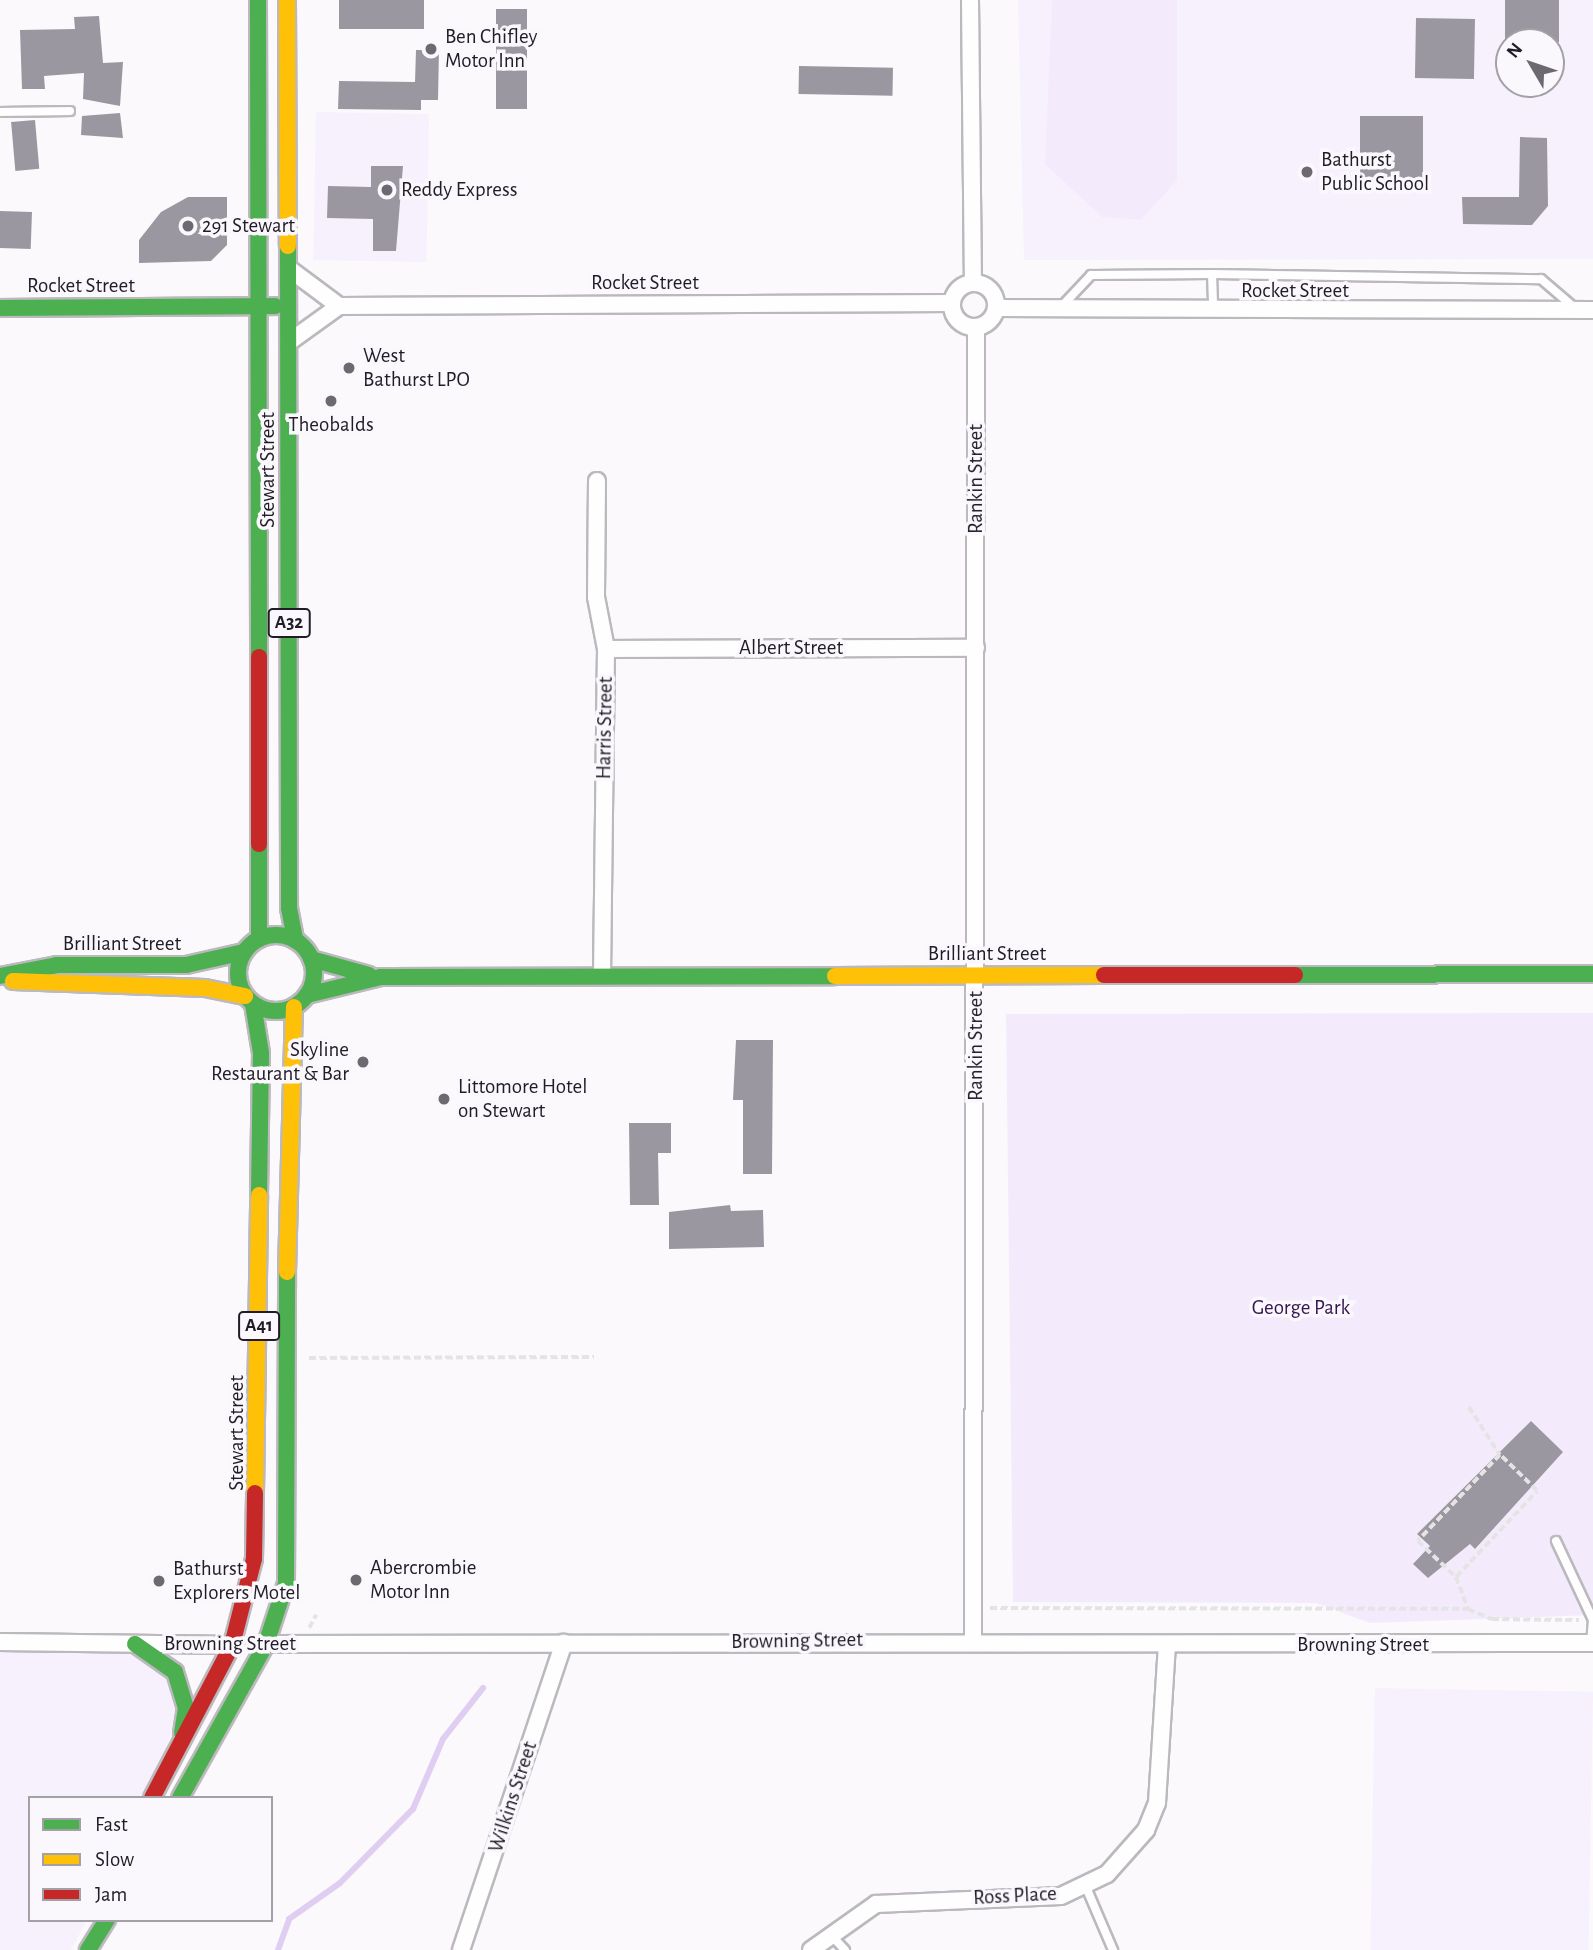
<!DOCTYPE html>
<html>
<head>
<meta charset="utf-8">
<style>
	body { margin:0 }
	#map { position:relative; width:1593px; height:1950px; overflow:hidden; background:#fbf9fc; font-family:"Alegreya Sans",sans-serif }
	div>[style] { position:absolute }
	.built>* { inset:0; background:#f7f0fd; transform-origin:0 0 }
	.green>* { inset:0; background:#f3ebfc }
	.stream>* { height:6px; margin:-3px; padding:0 3px; transform-origin:3px; border-radius:3px; background:#e0cef2 }
	.building>* { inset:0; background:#9b97a0; transform-origin:0 0 }
	.path>* { height:3.5px; margin-top:-1.75px; transform-origin:0; background:repeating-linear-gradient(90deg,#e5e4e5 0 7px,transparent 0 10.5px) }
	.roads { filter:drop-shadow(2px 0 #bcb9be) drop-shadow(-2px 0 #bcb9be) drop-shadow(0 2px #bcb9be) drop-shadow(0 -2px #bcb9be) }
	.lane>* { height:8px; margin:-4px; padding:0 4px; transform-origin:4px; border-radius:4px; background:#fefeff }
	.street>* { height:16px; margin:-8px; padding:0 8px; transform-origin:8px; border-radius:8px; background:#fefeff }
	.street>.ring { margin:-8px; padding:0; box-sizing:content-box; background:none; border:16px solid #fefeff; border-radius:50% }
	.fast>* { height:16px; margin:-8px; padding:0 8px; transform-origin:8px; border-radius:8px; background:#4caf50 }
	.fast>.ring { margin:-8px; padding:0; box-sizing:content-box; background:none; border:16px solid #4caf50; border-radius:50% }
	.slow>* { height:16px; margin:-8px; padding:0 8px; transform-origin:8px; border-radius:8px; background:#ffc107 }
	.jam>* { height:16px; margin:-8px; padding:0 8px; transform-origin:8px; border-radius:8px; background:#c62828 }
	.dots>* { width:19px; height:19px; translate:-50% -50%; box-sizing:border-box; border:4px solid #fbf8fd; border-radius:50% }
	span { translate:-50% -50%; white-space:nowrap; text-align:center; line-height:1.15; -webkit-text-stroke:7px #fbf8fd; paint-order:stroke }
	.shield-label span { padding:2px 5px; background:#fbf8fd; border:2px solid; border-radius:5px; -webkit-text-stroke-width:0 }
	.shield-label { font-size:19px; color:#211c26; font-weight:700 }
	.poi-label { font-size:21px; color:#211c26 }
	.left { translate:0 -50%; text-align:left }
	.right { translate:-100% -50%; text-align:right }
	.street-label { font-size:21px; color:#211c26 }
	.park-label { font-size:21px; color:#381651 }
	.legend { position:absolute; left:28px; top:1796px; width:245px; height:126px; box-sizing:border-box; background:#fbf8fd; border:2px solid #a4a0a7; margin:0; padding:9px 12px; list-style:none; font-size:21px; color:#211c26 }
	.legend li { display:flex; align-items:center; gap:14px; height:35px }
	.legend b { width:35px; border:2px solid #a4a0a7 }
	.north { position:absolute; left:1495px; top:28px; width:70px; height:70px; box-sizing:border-box; background:#fbf8fd; border:2px solid #a4a0a7; border-radius:50%; rotate:309deg; font-size:19px; font-weight:700; line-height:28px; text-align:center; color:#211c26 }
	.north::after { content:''; display:block; margin:auto; width:24px; height:32px; background:#6d6971; clip-path:polygon(50% 0,100% 100%,50% 72%,0 100%) }
</style>
</head>
<body>
<div id="map">
	<div class="built">
		<div style="clip-path:polygon(evenodd,1018px 0,1593px 0,1593px 259px,1024px 260px,1018px 0,1509px 42px,1551px 42px,1551px 84px,1509px 84px,1509px 42px)"></div>
		<div style="left:316px;top:112px;width:113px;height:148px;rotate:1deg"></div>
		<div style="clip-path:polygon(135px 1644px,183px 1689px,152px 1798px,30px 1798px,30px 1920px,87px 1920px,71px 1950px,0 1950px,0 1645px)"></div>
		<div style="left:1375px;top:1688px;width:218px;height:263px;rotate:1deg"></div>
	</div>
	<div class="green">
		<div style="clip-path:polygon(1052px 0,1177px 0,1177px 180px,1141px 220px,1102px 217px,1045px 164px)"></div>
		<div style="clip-path:polygon(1593px 1013px,1593px 1615px,1370px 1623px,1316px 1603px,1013px 1602px,1006px 1014px)"></div>
	</div>
	<div class="stream">
		<div style="left:278px;top:1950px;width:33px;rotate:-70deg"></div>
		<div style="left:289px;top:1919px;width:62px;rotate:-35.2deg"></div>
		<div style="left:340px;top:1883px;width:104px;rotate:-45.4deg"></div>
		<div style="left:413px;top:1809px;width:76px;rotate:-66.8deg"></div>
		<div style="left:443px;top:1739px;width:65px;rotate:-51.9deg"></div>
	</div>
	<div class="building">
		<div style="left:339px;top:0;width:85px;height:29px"></div>
		<div style="left:1505px;top:0;width:54px;height:42px"></div>
		<div style="left:496px;top:9px;width:31px;height:100px"></div>
		<div style="clip-path:polygon(99px 16px,103px 63px,123px 62px,120px 106px,83px 99px,84px 73px,44px 76px,45px 89px,22px 89px,20px 30px,75px 29px,74px 17px)"></div>
		<div style="left:1416px;top:18px;width:59px;height:60px;rotate:1deg"></div>
		<div style="clip-path:polygon(416px 50px,439px 50px,438px 100px,421px 100px,421px 110px,338px 109px,339px 81px,415px 82px)"></div>
		<div style="left:799px;top:66px;width:94px;height:28px;rotate:1deg"></div>
		<div style="clip-path:polygon(120px 113px,123px 138px,81px 135px,82px 116px)"></div>
		<div style="left:1360px;top:116px;width:63px;height:62px"></div>
		<div style="left:35px;top:120px;width:49px;height:24px;rotate:85deg"></div>
		<div style="clip-path:polygon(1520px 137px,1547px 138px,1548px 206px,1532px 225px,1463px 224px,1462px 197px,1519px 197px)"></div>
		<div style="clip-path:polygon(371px 166px,403px 166px,396px 251px,373px 251px,373px 219px,327px 218px,328px 186px,371px 187px)"></div>
		<div style="clip-path:polygon(188px 197px,227px 197px,227px 245px,211px 261px,139px 263px,139px 240px,161px 212px)"></div>
		<div style="left:0;top:211px;width:32px;height:37px;rotate:2deg"></div>
		<div style="clip-path:polygon(736px 1040px,773px 1040px,772px 1174px,743px 1174px,743px 1100px,733px 1100px)"></div>
		<div style="clip-path:polygon(629px 1123px,671px 1123px,671px 1153px,658px 1153px,659px 1205px,630px 1205px)"></div>
		<div style="clip-path:polygon(730px 1205px,731px 1211px,763px 1210px,764px 1247px,669px 1249px,669px 1212px)"></div>
		<div style="clip-path:polygon(1531px 1421px,1563px 1452px,1475px 1549px,1470px 1544px,1428px 1578px,1413px 1564px,1430px 1546px,1417px 1534px)"></div>
	</div>
	<div class="path">
		<div style="left:309px;top:1358px;width:285px;rotate:-0.2deg"></div>
		<div style="left:1469px;top:1407px;width:57px;rotate:57.1deg"></div>
		<div style="left:1456px;top:1577px;width:118px;rotate:-46.7deg"></div>
		<div style="left:1537px;top:1491px;width:52px;rotate:-135.8deg"></div>
		<div style="left:1500px;top:1455px;width:119px;rotate:133.6deg"></div>
		<div style="left:1418px;top:1541px;width:52px;rotate:43.5deg"></div>
		<div style="left:1456px;top:1577px;width:34px;rotate:69deg"></div>
		<div style="left:990px;top:1608px;width:478px;rotate:0.1deg"></div>
		<div style="left:1468px;top:1609px;width:26px;rotate:23deg"></div>
		<div style="left:1492px;top:1619px;width:87px;rotate:0.7deg"></div>
		<div style="left:309px;top:1628px;width:15px;rotate:-62deg"></div>
	</div>
	<div class="roads">
		<div class="lane">
			<div style="left:0;top:112px;width:70px;rotate:-0.8deg"></div>
			<div style="left:1212px;top:274px;width:35px;rotate:88deg"></div>
			<div style="left:1061px;top:307px;width:44px;rotate:-46.8deg"></div>
			<div style="left:1091px;top:275px;width:121px;rotate:-0.5deg"></div>
			<div style="left:1212px;top:274px;width:329px;rotate:0.9deg"></div>
			<div style="left:1541px;top:279px;width:46px;rotate:40.6deg"></div>
			<div style="left:1556px;top:1541px;width:87px;rotate:64.9deg"></div>
			<div style="left:1593px;top:1620px;width:23px;rotate:95deg"></div>
			<div style="left:1086px;top:1887px;width:69px;rotate:66.8deg"></div>
			<div style="left:830px;top:1934px;width:22px;rotate:47deg"></div>
		</div>
		<div class="street">
			<div style="left:970px;top:0;width:282px;rotate:89.4deg"></div>
			<div style="left:288px;top:268px;width:64px;rotate:36.7deg"></div>
			<div style="left:339px;top:306px;width:62px;rotate:144.2deg"></div>
			<div class="ring" style="left:952px;top:283px;width:28px;height:28px"></div>
			<div style="left:339px;top:306px;width:613px;rotate:-0.28deg"></div>
			<div style="left:996px;top:308px;width:597px;rotate:0.19deg"></div>
			<div style="left:597px;top:481px;width:116px;rotate:90.5deg"></div>
			<div style="left:596px;top:597px;width:53px;rotate:79.1deg"></div>
			<div style="left:606px;top:649px;width:326px;rotate:90.7deg"></div>
			<div style="left:606px;top:649px;width:370px;rotate:-0.2deg"></div>
			<div style="left:973px;top:1639px;width:1312px;rotate:-89.87deg"></div>
			<div style="left:0;top:1642px;width:236px;rotate:0.7deg"></div>
			<div style="left:262px;top:1644px;width:1331px;rotate:-0.04deg"></div>
			<div style="left:461px;top:1950px;width:324px;rotate:-71.5deg"></div>
			<div style="left:811px;top:1950px;width:80px;rotate:-35.3deg"></div>
			<div style="left:876px;top:1904px;width:185px;rotate:-2.5deg"></div>
			<div style="left:1061px;top:1896px;width:51px;rotate:-25.6deg"></div>
			<div style="left:1107px;top:1874px;width:59px;rotate:-48.4deg"></div>
			<div style="left:1146px;top:1830px;width:29px;rotate:-68deg"></div>
			<div style="left:1157px;top:1803px;width:159px;rotate:-86.4deg"></div>
		</div>
		<div class="fast">
			<div style="left:258px;top:0;width:657px;rotate:89.91deg"></div>
			<div style="left:288px;top:246px;width:662px;rotate:89.91deg"></div>
			<div style="left:289px;top:908px;width:33px;rotate:79deg"></div>
			<div style="left:0;top:308px;width:275px;rotate:-0.4deg"></div>
			<div style="left:259px;top:844px;width:95px;rotate:90deg"></div>
			<div class="ring" style="left:238px;top:935px;width:60px;height:60px"></div>
			<div style="left:311px;top:959px;width:60px;rotate:15.4deg"></div>
			<div style="left:1295px;top:975px;width:298px;rotate:-0.2deg"></div>
			<div style="left:0;top:976px;width:58px;rotate:-10.9deg"></div>
			<div style="left:57px;top:965px;width:129px"></div>
			<div style="left:186px;top:965px;width:59px;rotate:-12.6deg"></div>
			<div style="left:307px;top:995px;width:76px;rotate:-13.7deg"></div>
			<div style="left:381px;top:977px;width:454px;rotate:-0.1deg"></div>
			<div style="left:253px;top:1004px;width:50px;rotate:80.7deg"></div>
			<div style="left:261px;top:1053px;width:142px;rotate:90.8deg"></div>
			<div style="left:135px;top:1644px;width:49px;rotate:35deg"></div>
			<div style="left:175px;top:1672px;width:38px;rotate:73deg"></div>
			<div style="left:186px;top:1708px;width:25px;rotate:99deg"></div>
			<div style="left:180px;top:1798px;width:176px;rotate:-60.8deg"></div>
			<div style="left:266px;top:1644px;width:64px;rotate:-71.8deg"></div>
			<div style="left:286px;top:1583px;width:311px;rotate:-89.8deg"></div>
			<div style="left:88px;top:1950px;width:36px;rotate:-58deg"></div>
		</div>
		<div class="slow">
			<div style="left:287px;top:0;width:246px;rotate:89.8deg"></div>
			<div style="left:835px;top:976px;width:269px;rotate:-0.2deg"></div>
			<div style="left:13px;top:981px;width:192px;rotate:2.1deg"></div>
			<div style="left:205px;top:988px;width:41px;rotate:11.3deg"></div>
			<div style="left:287px;top:1272px;width:265px;rotate:-88.5deg"></div>
			<div style="left:255px;top:1493px;width:298px;rotate:-89.2deg"></div>
		</div>
		<div class="jam">
			<div style="left:259px;top:657px;width:187px;rotate:90deg"></div>
			<div style="left:1104px;top:975px;width:191px"></div>
			<div style="left:152px;top:1798px;width:173px;rotate:-62.4deg"></div>
			<div style="left:232px;top:1645px;width:89px;rotate:-75.7deg"></div>
			<div style="left:254px;top:1559px;width:66px;rotate:-89.1deg"></div>
		</div>
	</div>
	<div class="dots">
		<div style="left:431px;top:49px;background:#6d6971"></div>
		<div style="left:1307px;top:172px;background:#6d6971"></div>
		<div style="left:387px;top:190px;background:#6d6971"></div>
		<div style="left:188px;top:226px;background:#6d6971"></div>
		<div style="left:349px;top:368px;background:#6d6971"></div>
		<div style="left:331px;top:401px;background:#6d6971"></div>
		<div style="left:363px;top:1062px;background:#6d6971"></div>
		<div style="left:444px;top:1099px;background:#6d6971"></div>
		<div style="left:356px;top:1580px;background:#6d6971"></div>
		<div style="left:159px;top:1581px;background:#6d6971"></div>
	</div>
	<div class="shield-label">
		<span style="left:289px;top:623px">A32</span>
		<span style="left:259px;top:1326px">A41</span>
	</div>
	<div class="poi-label">
		<span class="left" style="left:445px;top:49px">Ben Chifley<br>Motor Inn</span>
		<span class="left" style="left:1321px;top:172px">Bathurst<br>Public School</span>
		<span class="left" style="left:401px;top:190px">Reddy Express</span>
		<span class="left" style="left:202px;top:226px">291 Stewart</span>
		<span class="left" style="left:363px;top:368px">West<br>Bathurst LPO</span>
		<span style="left:331px;top:425px">Theobalds</span>
		<span class="right" style="left:349px;top:1062px">Skyline<br>Restaurant &amp; Bar</span>
		<span class="left" style="left:458px;top:1099px">Littomore Hotel<br>on Stewart</span>
		<span class="left" style="left:370px;top:1580px">Abercrombie<br>Motor Inn</span>
		<span class="left" style="left:173px;top:1581px">Bathurst<br>Explorers Motel</span>
	</div>
	<div class="street-label">
		<span style="left:645px;top:283px">Rocket Street</span>
		<span style="left:81px;top:286px">Rocket Street</span>
		<span style="left:1295px;top:291px">Rocket Street</span>
		<span style="left:268px;top:470px;rotate:-90deg">Stewart Street</span>
		<span style="left:976px;top:479px;rotate:-90deg">Rankin Street</span>
		<span style="left:791px;top:648px">Albert Street</span>
		<span style="left:605px;top:728px;rotate:-89deg">Harris Street</span>
		<span style="left:122px;top:944px">Brilliant Street</span>
		<span style="left:987px;top:954px">Brilliant Street</span>
		<span style="left:976px;top:1046px;rotate:-90deg">Rankin Street</span>
		<span style="left:237px;top:1433px;rotate:-90deg">Stewart Street</span>
		<span style="left:797px;top:1641px;rotate:-1deg">Browning Street</span>
		<span style="left:230px;top:1644px">Browning Street</span>
		<span style="left:1363px;top:1645px">Browning Street</span>
		<span style="left:513px;top:1797px;rotate:-72deg">Wilkins Street</span>
		<span style="left:1015px;top:1896px;rotate:-3deg">Ross Place</span>
	</div>
	<div class="park-label">
		<span style="left:1301px;top:1308px">George Park</span>
	</div>
	<ul class="legend">
	<li><b style="height:9px;background:#4caf50"></b>Fast</li>
	<li><b style="height:9px;background:#ffc107"></b>Slow</li>
	<li><b style="height:9px;background:#c62828"></b>Jam</li>
	</ul>
	<div class="north">N</div>
</div>
</body>
</html>
